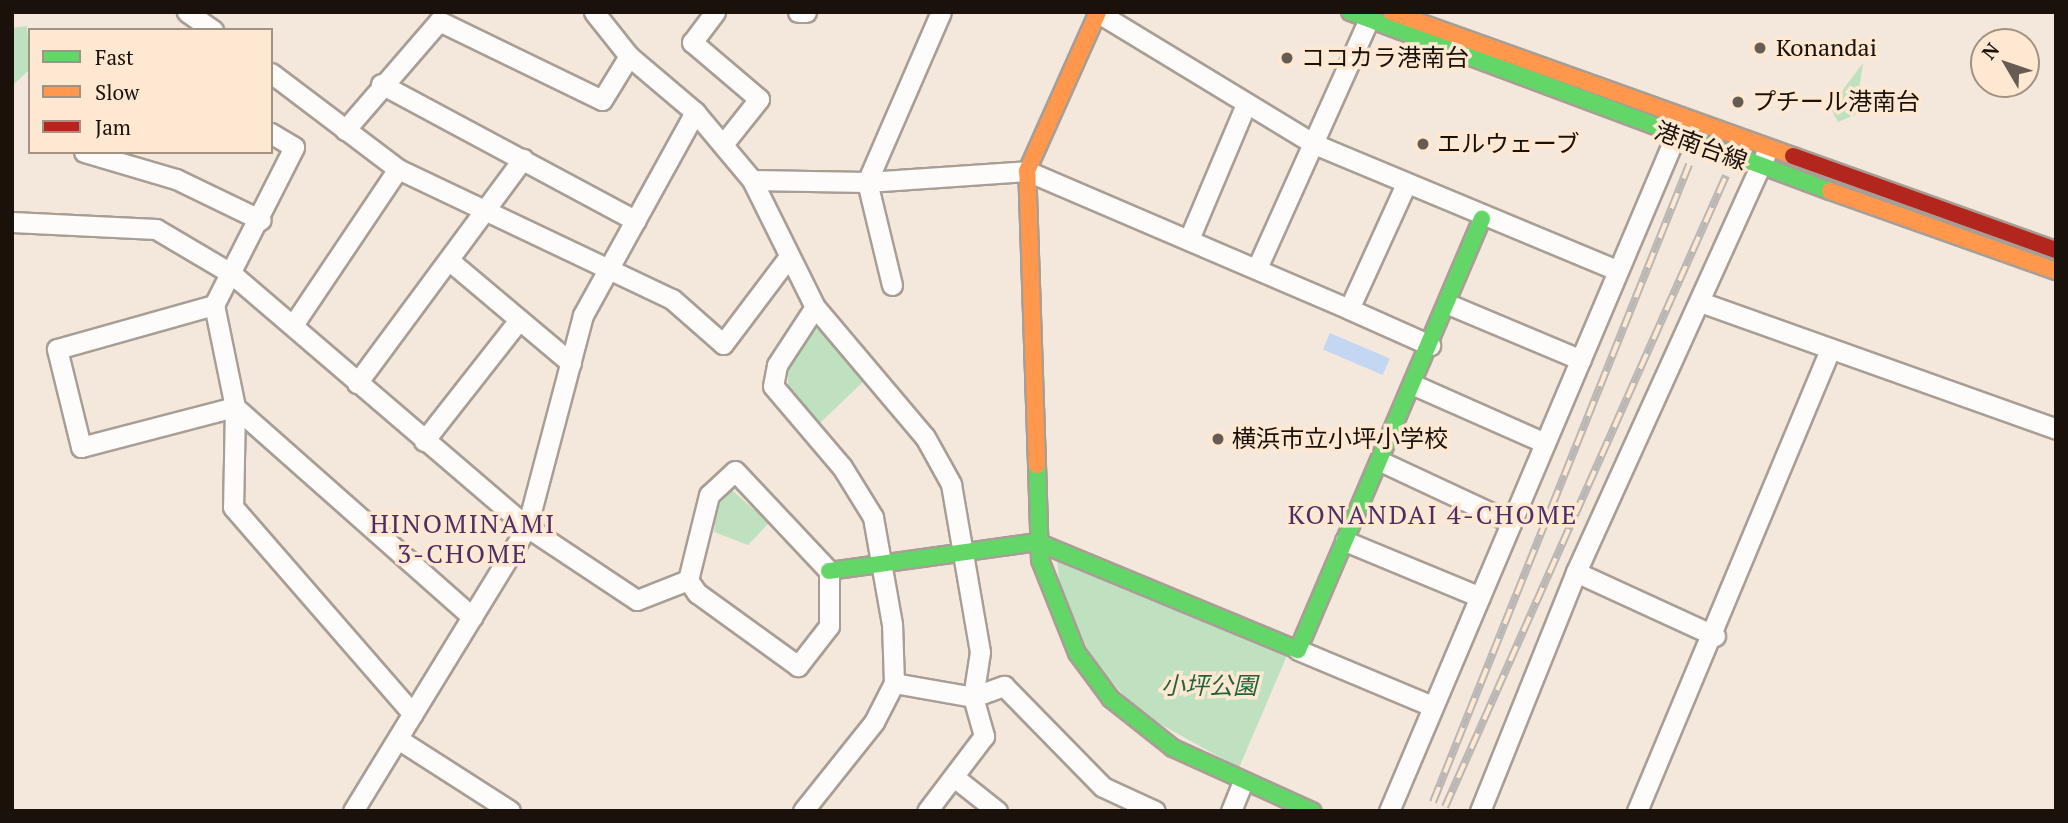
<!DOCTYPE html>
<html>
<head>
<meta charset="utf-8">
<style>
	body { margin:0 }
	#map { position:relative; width:2068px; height:823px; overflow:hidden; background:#f4e8dc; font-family:"PT Serif","Noto Sans JP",serif }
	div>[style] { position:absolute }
	.green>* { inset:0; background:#bfe1bf }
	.water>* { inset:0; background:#c3d7f3; transform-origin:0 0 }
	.roads { filter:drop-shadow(2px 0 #a89e95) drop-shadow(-2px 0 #a89e95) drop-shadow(0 2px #a89e95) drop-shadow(0 -2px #a89e95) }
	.street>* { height:19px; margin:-9.5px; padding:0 9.5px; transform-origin:9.5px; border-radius:9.5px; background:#fdfcfa }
	.fast>* { height:16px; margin:-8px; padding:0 8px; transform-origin:8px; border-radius:8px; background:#63d668 }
	.slow>* { height:16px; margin:-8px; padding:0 8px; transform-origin:8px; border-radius:8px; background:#ff974d }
	.jam>* { height:16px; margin:-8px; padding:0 8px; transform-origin:8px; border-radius:8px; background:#b3261e }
	.rail>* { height:8px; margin-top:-4px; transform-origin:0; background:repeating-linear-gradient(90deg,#fee8d2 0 16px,#b9b6b3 0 32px); box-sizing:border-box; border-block:2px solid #b9b6b3 }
	.dots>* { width:19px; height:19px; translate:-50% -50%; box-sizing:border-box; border:4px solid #fee8d2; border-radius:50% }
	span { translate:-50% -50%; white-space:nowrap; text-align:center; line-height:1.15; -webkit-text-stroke:7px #fee8d2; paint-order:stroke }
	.poi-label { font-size:24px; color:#19110a }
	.left { translate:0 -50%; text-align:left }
	.street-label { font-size:24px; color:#19110a }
	.park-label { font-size:24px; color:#25623b; font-style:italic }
	.neighbourhood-label { font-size:26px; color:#4c2e67; letter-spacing:2px }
	.frame { position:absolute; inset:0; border:14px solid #19110a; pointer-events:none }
	.legend { position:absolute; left:28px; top:28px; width:245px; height:126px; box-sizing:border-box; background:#fee8d2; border:2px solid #a29282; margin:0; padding:9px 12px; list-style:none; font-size:21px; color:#19110a }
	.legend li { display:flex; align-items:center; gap:14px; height:35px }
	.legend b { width:35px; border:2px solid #a29282 }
	.north { position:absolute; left:1970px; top:28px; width:70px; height:70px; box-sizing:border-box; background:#fee8d2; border:2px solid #a29282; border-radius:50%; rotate:309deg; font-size:19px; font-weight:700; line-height:28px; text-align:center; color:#19110a }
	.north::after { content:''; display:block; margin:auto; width:24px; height:32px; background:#665c54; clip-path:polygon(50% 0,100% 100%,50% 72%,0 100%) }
</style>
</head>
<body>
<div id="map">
	<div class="green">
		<div style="clip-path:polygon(27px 26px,30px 69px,12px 86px,12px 28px)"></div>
		<div style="clip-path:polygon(1863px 63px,1855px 115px,1838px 122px,1830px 107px)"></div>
		<div style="clip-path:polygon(814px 324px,867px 378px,817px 426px,790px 398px,788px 382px,788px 366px)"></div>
		<div style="clip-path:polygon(732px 490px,769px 523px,748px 545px,714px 532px,717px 507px)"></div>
		<div style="clip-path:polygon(1057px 561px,1288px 653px,1239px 768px,1137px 711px,1091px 657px,1060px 586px)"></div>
	</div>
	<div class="water">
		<div style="left:1330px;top:333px;width:65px;height:18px;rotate:23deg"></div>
	</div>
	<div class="roads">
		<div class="street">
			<div style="left:187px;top:12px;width:32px;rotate:35deg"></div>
			<div style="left:594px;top:12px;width:56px;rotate:51.5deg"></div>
			<div style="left:629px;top:56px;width:87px;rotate:40.3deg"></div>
			<div style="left:695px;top:112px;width:89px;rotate:50deg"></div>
			<div style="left:752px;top:180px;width:142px;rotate:63.6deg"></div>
			<div style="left:815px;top:307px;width:170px;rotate:49.8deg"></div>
			<div style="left:925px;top:437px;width:54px;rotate:61deg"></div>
			<div style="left:951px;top:484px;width:170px;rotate:80.2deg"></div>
			<div style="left:980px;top:652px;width:46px;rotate:98.8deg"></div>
			<div style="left:973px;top:697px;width:41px;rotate:74.2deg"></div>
			<div style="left:984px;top:736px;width:94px;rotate:127.2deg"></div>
			<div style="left:715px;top:12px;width:38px;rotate:127deg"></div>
			<div style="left:692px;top:42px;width:88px;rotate:40.4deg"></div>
			<div style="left:759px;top:99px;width:56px;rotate:128.5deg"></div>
			<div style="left:798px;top:12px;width:8px"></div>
			<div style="left:1097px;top:12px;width:254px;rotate:31.3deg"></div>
			<div style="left:1314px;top:144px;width:328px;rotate:22.6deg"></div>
			<div style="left:271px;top:73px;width:159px;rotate:37.1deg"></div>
			<div style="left:398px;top:169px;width:303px;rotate:25.4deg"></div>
			<div style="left:672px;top:299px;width:68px;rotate:41.4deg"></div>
			<div style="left:723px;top:344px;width:106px;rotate:-53deg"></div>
			<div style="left:381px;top:84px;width:289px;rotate:28.2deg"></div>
			<div style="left:345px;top:130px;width:144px;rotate:-49.2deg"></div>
			<div style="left:439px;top:21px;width:181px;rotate:25.9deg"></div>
			<div style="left:602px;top:100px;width:52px;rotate:-58.5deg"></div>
			<div style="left:84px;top:152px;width:96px;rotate:16.4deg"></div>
			<div style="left:176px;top:179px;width:94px;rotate:25.8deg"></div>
			<div style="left:752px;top:180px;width:115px;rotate:1deg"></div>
			<div style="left:867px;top:182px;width:160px;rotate:-3.9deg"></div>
			<div style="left:1027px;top:171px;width:350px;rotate:23.2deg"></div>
			<div style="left:1406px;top:184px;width:137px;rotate:114.5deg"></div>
			<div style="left:1349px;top:309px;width:89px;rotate:24deg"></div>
			<div style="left:12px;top:222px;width:144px;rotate:2.8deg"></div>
			<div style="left:156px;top:229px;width:88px;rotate:30.6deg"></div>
			<div style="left:232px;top:274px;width:389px;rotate:40.6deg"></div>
			<div style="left:527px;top:527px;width:132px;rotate:33.6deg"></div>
			<div style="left:637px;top:600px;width:55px;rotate:-21.4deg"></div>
			<div style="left:1189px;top:239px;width:147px;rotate:-67.1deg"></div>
			<div style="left:451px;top:262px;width:157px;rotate:40.1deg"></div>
			<div style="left:1257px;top:268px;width:271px;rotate:-65.8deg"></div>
			<div style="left:892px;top:285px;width:106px;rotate:-103.6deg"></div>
			<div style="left:867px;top:182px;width:185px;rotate:-66.5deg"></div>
			<div style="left:1703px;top:303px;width:375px;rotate:19.6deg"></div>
			<div style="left:1448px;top:304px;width:144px;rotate:22.8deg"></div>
			<div style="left:214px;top:305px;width:163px;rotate:164.3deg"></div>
			<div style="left:57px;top:349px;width:101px;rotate:76.2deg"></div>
			<div style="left:81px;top:447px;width:159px;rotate:-14.6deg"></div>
			<div style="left:235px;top:407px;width:104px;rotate:-101.6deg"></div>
			<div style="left:214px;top:305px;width:177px;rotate:-63.1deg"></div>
			<div style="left:294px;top:147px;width:27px;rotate:-149deg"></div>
			<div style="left:293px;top:325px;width:188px;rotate:-56.1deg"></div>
			<div style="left:357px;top:383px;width:279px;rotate:-53.5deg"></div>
			<div style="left:1414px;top:385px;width:143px;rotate:23.9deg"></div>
			<div style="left:235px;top:407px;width:100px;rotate:91.1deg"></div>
			<div style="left:233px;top:507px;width:274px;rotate:49deg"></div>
			<div style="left:235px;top:407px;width:317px;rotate:41.5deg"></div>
			<div style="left:424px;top:441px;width:154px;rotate:-51.9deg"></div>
			<div style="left:1380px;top:461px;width:145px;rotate:25deg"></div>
			<div style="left:735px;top:471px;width:137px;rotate:46.8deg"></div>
			<div style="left:829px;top:571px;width:55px;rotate:90deg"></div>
			<div style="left:829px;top:626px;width:51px;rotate:127.8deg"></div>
			<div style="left:798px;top:666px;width:125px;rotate:-144.1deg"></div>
			<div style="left:697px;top:593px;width:16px;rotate:-125deg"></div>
			<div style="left:688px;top:580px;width:88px;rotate:-76.1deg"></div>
			<div style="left:709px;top:495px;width:35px;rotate:-43deg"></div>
			<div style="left:1345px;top:541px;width:146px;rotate:22.5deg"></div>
			<div style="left:1576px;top:572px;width:153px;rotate:24.7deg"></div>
			<div style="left:1298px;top:650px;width:145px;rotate:22.7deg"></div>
			<div style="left:894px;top:683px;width:80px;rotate:10deg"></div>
			<div style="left:973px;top:697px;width:33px;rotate:-20deg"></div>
			<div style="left:1004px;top:686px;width:141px;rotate:45.6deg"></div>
			<div style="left:1103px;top:787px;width:57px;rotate:24.8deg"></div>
			<div style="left:398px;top:739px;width:133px;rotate:32.7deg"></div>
			<div style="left:954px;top:777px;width:55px;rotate:38.3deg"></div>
			<div style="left:353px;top:811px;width:333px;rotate:-58.5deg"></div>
			<div style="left:527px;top:527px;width:219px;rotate:-75.2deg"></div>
			<div style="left:583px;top:315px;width:232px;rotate:-61.1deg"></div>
			<div style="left:803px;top:811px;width:114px;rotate:-51.4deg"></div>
			<div style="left:874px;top:722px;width:44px;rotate:-62.9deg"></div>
			<div style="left:894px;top:683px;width:59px;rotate:-91.9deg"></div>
			<div style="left:892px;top:624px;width:109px;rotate:-100.1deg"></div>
			<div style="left:873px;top:517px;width:59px;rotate:-121.8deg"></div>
			<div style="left:842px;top:467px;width:106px;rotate:-130.4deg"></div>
			<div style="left:773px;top:386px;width:21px;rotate:-79deg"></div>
			<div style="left:777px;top:365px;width:69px;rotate:-56.8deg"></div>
			<div style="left:1231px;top:811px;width:31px;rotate:-68deg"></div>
			<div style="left:1389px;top:811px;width:745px;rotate:-67.01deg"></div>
			<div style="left:1480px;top:811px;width:258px;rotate:-68.1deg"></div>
			<div style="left:1576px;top:572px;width:459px;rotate:-65.6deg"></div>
			<div style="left:1637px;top:811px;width:500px;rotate:-67.3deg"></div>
		</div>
		<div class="fast">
			<div style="left:1350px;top:12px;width:512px;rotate:20.45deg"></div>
			<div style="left:1037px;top:465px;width:95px;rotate:88.2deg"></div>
			<div style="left:1040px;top:560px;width:100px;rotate:68.3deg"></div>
			<div style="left:1077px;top:653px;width:57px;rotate:53.5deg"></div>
			<div style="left:1111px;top:699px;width:79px;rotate:38.3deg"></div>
			<div style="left:1173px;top:748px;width:153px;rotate:24.4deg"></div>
			<div style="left:829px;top:571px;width:210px;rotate:-7.9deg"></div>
			<div style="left:1037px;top:542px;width:282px;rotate:22.5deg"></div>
			<div style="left:1298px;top:650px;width:469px;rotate:-66.9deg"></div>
		</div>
		<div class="slow">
			<div style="left:1391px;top:12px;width:427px;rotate:19.7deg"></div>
			<div style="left:1830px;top:191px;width:240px;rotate:19.5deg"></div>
			<div style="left:1037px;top:465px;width:294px;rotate:-91.9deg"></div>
			<div style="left:1027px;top:171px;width:174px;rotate:-65.9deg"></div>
		</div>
		<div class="jam">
			<div style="left:1793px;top:156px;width:279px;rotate:19.7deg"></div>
		</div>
	</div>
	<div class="rail">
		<div style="left:1433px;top:802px;width:687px;rotate:-68.11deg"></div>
		<div style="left:1445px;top:807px;width:691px;rotate:-66deg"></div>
	</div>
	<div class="dots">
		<div style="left:1760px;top:48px;background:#665c54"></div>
		<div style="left:1287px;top:58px;background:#665c54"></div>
		<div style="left:1738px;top:102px;background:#665c54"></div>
		<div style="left:1423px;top:144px;background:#665c54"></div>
		<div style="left:1218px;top:439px;background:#665c54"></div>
	</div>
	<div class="poi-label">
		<span class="left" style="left:1776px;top:48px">Konandai</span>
		<span class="left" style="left:1301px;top:58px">ココカラ港南台</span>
		<span class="left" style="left:1752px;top:102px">プチール港南台</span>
		<span class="left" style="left:1437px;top:144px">エルウェーブ</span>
		<span class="left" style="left:1232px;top:439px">横浜市立小坪小学校</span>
	</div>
	<div class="street-label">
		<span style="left:1701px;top:146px;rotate:20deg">港南台線</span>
	</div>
	<div class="park-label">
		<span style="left:1209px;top:686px">小坪公園</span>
	</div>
	<div class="neighbourhood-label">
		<span style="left:1433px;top:515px">KONANDAI 4-CHOME</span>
		<span style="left:463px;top:539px">HINOMINAMI<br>3-CHOME</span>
	</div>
	<div class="frame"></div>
	<ul class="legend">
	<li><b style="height:9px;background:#63d668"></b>Fast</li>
	<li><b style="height:9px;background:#ff974d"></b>Slow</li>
	<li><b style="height:9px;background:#b3261e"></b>Jam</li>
	</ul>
	<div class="north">N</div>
</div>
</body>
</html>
